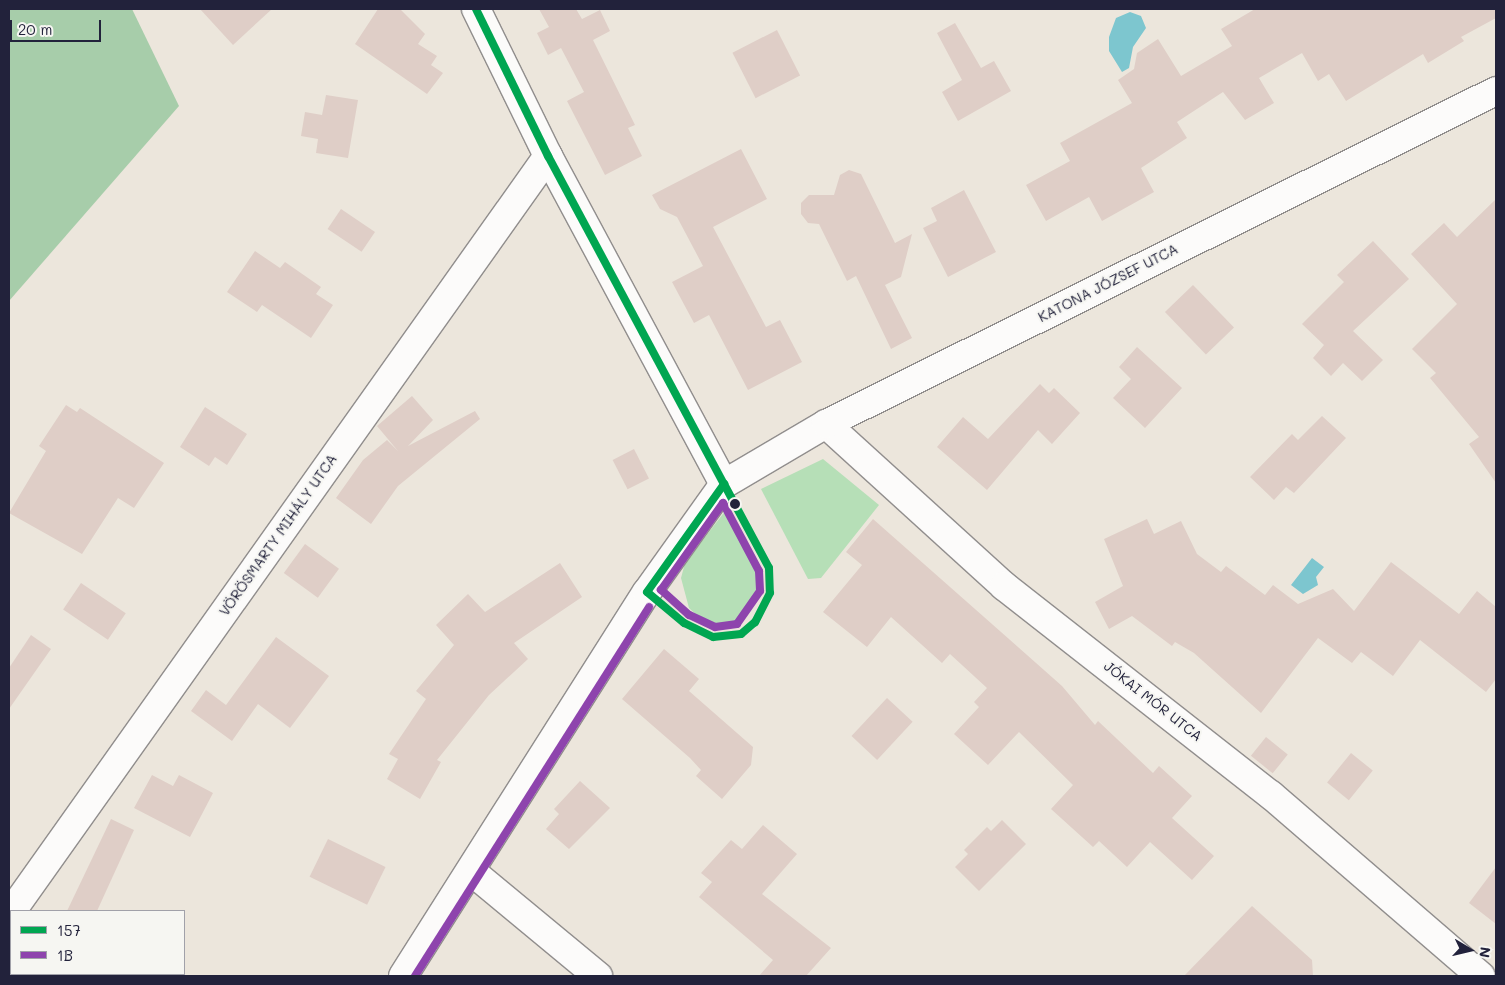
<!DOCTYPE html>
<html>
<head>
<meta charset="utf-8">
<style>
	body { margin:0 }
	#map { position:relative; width:1505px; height:985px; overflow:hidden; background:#ece6dc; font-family:Mali,sans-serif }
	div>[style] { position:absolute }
	.green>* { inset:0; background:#b6dfb7 }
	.forest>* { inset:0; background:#a7cdaa }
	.water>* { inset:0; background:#7dc6cf }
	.building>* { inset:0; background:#dfcec7; transform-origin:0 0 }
	.roads { filter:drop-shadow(1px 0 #918e8d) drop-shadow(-1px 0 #918e8d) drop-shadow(0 1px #918e8d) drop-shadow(0 -1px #918e8d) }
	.minor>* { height:28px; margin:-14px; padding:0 14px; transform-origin:14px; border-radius:14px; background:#fcfbfa }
	.bus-1>* { height:8px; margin:-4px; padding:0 4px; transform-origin:4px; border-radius:4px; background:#00a651 }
	.bus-2>* { height:8px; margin:-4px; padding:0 4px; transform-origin:4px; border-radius:4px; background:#8e44ad }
	.dots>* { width:14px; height:14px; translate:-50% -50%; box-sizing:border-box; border:2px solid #f6f6f2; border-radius:50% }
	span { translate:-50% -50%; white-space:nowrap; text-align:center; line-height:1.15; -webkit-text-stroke:4px #f6f6f2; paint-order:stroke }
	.street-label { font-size:14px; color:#22223b }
	.frame { position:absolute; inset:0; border:10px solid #22223b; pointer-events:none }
	.legend { position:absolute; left:10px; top:910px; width:175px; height:65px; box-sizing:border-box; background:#f6f6f2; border:1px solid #a1a1a9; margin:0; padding:6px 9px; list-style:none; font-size:15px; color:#22223b }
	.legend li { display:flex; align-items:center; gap:10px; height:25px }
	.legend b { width:25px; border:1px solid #a1a1a9 }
	.north { position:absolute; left:1445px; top:925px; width:50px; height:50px; -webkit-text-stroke:4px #f6f6f2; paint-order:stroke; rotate:99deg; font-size:14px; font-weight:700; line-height:20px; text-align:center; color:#22223b }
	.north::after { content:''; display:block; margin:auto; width:18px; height:22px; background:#22223b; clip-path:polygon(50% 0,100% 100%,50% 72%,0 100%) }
	.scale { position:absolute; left:10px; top:20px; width:91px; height:22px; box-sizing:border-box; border:2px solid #22223b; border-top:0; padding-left:6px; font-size:15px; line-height:18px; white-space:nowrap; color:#22223b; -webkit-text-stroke:4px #f6f6f2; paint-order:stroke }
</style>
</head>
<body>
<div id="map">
	<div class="green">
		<div style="clip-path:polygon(823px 459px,879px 505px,821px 578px,808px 579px,761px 489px)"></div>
		<div style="clip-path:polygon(726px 510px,760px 582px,759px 595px,749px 611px,735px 622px,719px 624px,701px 619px,689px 608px,681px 578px,685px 563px)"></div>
	</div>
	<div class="forest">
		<div style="clip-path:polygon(9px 9px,132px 9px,179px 106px,9px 301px)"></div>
	</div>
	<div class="water">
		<div style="clip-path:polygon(1130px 12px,1141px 16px,1146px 28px,1133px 47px,1129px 68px,1122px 72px,1109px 51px,1109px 37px,1116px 18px)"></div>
		<div style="clip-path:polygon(1312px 558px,1324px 567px,1316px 577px,1318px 585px,1303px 594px,1291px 585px)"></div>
	</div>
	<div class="building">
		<div style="clip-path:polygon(200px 9px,272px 9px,233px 45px)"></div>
		<div style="clip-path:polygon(378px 9px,400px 9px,425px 34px,418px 44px,437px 56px,431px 65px,443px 73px,427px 94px,355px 44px)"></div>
		<div style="clip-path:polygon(539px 9px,576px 9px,582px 19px,600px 10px,610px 31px,593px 40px,635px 125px,628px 128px,642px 156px,605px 175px,567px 101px,584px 92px,561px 48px,548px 55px,537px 33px,549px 27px)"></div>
		<div style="clip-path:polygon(1255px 9px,1496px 9px,1496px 18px,1461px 37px,1464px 41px,1428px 63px,1423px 54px,1346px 101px,1329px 74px,1318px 81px,1302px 53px,1259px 78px,1274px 103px,1245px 120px,1223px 92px,1177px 122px,1187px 138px,1141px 168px,1154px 192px,1102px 221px,1089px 197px,1046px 221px,1026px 185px,1070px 161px,1060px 143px,1132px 103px,1118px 80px,1134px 69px,1137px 53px,1158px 39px,1181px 76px,1232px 46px,1221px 29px)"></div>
		<div style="clip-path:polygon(955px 23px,981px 68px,994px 61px,1011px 91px,958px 121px,942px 92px,962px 80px,937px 33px)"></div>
		<div style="left:777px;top:30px;width:51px;height:50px;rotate:63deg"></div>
		<div style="clip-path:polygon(326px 95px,358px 100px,348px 158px,316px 153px,318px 139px,301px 136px,305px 112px,322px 115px)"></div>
		<div style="clip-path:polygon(741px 149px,767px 199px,713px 227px,766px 327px,780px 320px,802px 362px,748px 390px,709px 315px,694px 323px,672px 282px,703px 266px,677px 217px,660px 209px,652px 195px)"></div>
		<div style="clip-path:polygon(849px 170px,861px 174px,895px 243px,912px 234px,901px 277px,885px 285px,912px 338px,891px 349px,856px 276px,847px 281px,819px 224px,808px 223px,801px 214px,801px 203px,809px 195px,834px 195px,840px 175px)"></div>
		<div style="clip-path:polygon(964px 190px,996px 252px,948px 277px,923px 228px,937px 221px,931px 208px)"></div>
		<div style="clip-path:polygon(1496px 199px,1496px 483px,1469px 444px,1479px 437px,1430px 378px,1436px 373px,1412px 349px,1457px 304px,1411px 254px,1444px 223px,1457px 237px)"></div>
		<div style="left:341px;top:209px;width:41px;height:24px;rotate:34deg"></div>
		<div style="clip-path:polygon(1373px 241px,1409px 279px,1353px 331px,1383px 360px,1362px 381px,1343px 363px,1331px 376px,1313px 358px,1324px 345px,1302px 324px,1344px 282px,1337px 275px)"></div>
		<div style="clip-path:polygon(255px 251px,280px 268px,285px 262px,321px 287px,316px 294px,333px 305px,311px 338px,262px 305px,257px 312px,227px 292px)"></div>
		<div style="left:1193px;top:285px;width:59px;height:39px;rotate:46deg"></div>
		<div style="clip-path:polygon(1137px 347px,1182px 388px,1145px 428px,1113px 398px,1131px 379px,1119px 367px)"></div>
		<div style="clip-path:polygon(1040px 384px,1049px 393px,1054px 388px,1080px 413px,1052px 444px,1038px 430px,987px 490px,937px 447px,963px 417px,988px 439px)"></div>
		<div style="clip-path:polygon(412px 396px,433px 420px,408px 446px,475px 411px,480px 419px,398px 486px,371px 524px,336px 498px,363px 460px,387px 440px,398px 451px,377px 426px)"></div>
		<div style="clip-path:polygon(66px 405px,77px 412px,80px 408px,164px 463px,134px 508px,118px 498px,82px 554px,9px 513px,46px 451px,39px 446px)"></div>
		<div style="clip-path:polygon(205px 407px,247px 434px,227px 465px,215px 457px,209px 466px,180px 447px)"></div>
		<div style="clip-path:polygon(1322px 416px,1346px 438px,1294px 493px,1286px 487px,1274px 500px,1250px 477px,1292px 434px,1298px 440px)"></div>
		<div style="left:634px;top:449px;width:33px;height:24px;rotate:63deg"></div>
		<div style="clip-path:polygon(873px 519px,1062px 686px,1095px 725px,1098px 721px,1153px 773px,1159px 766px,1192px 796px,1172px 818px,1214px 856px,1192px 880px,1150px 842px,1127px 867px,1099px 841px,1093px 847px,1051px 809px,1073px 785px,1019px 732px,988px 765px,954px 734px,979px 707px,974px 702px,987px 688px,950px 654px,942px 663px,891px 617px,867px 647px,823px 612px,862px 565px,846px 552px)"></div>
		<div style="clip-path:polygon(1147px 519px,1154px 534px,1181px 521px,1197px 554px,1221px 572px,1226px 566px,1265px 595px,1273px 585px,1298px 604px,1333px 589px,1354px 611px,1391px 562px,1459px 614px,1477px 591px,1496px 607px,1496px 679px,1486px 692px,1420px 640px,1393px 676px,1361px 652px,1352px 663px,1318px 638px,1261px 713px,1194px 653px,1175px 642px,1172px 646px,1132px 616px,1109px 629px,1095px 602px,1123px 586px,1104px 539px)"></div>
		<div style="left:305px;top:544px;width:42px;height:36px;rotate:36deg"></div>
		<div style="clip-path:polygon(560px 563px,582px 597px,514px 643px,528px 659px,489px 695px,437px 760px,441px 762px,420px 799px,387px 779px,398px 759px,389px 754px,426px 699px,416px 691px,454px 645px,436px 625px,468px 594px,485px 612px)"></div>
		<div style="left:81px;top:583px;width:54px;height:32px;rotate:34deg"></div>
		<div style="clip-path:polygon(31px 635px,51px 649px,9px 709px,9px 668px)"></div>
		<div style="clip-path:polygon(276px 637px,329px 676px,290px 728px,258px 704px,232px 741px,191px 711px,206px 690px,226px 705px)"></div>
		<div style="clip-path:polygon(664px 649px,699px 679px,689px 691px,753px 747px,751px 765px,722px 799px,696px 776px,701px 770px,690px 758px,622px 699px)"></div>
		<div style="left:887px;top:698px;width:35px;height:52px;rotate:43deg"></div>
		<div style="left:1266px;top:737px;width:28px;height:24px;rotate:39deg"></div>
		<div style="left:1351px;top:753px;width:28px;height:38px;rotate:39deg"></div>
		<div style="clip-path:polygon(152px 775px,173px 786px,179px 775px,213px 793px,190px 837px,134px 808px)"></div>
		<div style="clip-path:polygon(580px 781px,610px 808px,569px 849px,546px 829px,559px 814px,554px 809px)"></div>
		<div style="clip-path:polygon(111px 819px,134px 830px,97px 911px,67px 911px)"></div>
		<div style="clip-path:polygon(1002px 820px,1026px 844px,979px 891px,955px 867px,968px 854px,964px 850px,987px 827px,991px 831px)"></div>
		<div style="clip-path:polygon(763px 825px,797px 854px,762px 894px,831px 948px,806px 976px,759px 976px,773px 960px,699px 897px,712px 882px,701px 873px,731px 840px,742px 849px)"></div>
		<div style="left:328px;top:839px;width:64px;height:42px;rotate:26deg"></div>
		<div style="clip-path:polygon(1496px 867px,1496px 924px,1469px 903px)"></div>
		<div style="clip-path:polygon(1252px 906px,1312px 960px,1313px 976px,1184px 976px)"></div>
	</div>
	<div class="roads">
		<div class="minor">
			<div style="left:476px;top:9px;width:164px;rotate:63.9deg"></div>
			<div style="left:548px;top:156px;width:372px;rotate:61.8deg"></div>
			<div style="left:826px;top:424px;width:241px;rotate:42.3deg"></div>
			<div style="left:1004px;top:586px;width:339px;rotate:38.1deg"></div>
			<div style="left:1271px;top:795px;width:277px;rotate:40.8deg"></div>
			<div style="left:471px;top:871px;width:165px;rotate:39.6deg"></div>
			<div style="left:9px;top:915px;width:931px;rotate:-54.62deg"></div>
			<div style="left:403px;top:976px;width:455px;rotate:-57.6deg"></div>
			<div style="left:647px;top:592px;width:133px;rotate:-54.5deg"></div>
			<div style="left:724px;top:484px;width:118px;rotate:-30.5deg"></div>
			<div style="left:826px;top:424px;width:748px;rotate:-26.43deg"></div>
		</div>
	</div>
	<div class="bus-1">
		<div style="left:476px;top:9px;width:164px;rotate:63.9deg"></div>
		<div style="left:548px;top:156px;width:372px;rotate:61.8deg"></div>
		<div style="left:724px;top:484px;width:95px;rotate:61.8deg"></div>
		<div style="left:769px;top:568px;width:25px;rotate:88deg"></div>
		<div style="left:770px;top:593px;width:33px;rotate:117deg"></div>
		<div style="left:755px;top:622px;width:18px;rotate:139deg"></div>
		<div style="left:741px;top:634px;width:28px;rotate:174deg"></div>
		<div style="left:713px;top:637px;width:32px;rotate:-154deg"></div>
		<div style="left:684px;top:623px;width:48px;rotate:-140deg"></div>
		<div style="left:647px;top:592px;width:133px;rotate:-54.5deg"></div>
	</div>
	<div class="bus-2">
		<div style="left:723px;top:503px;width:77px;rotate:62.1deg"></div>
		<div style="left:759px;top:571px;width:20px;rotate:87deg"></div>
		<div style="left:760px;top:591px;width:40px;rotate:124.9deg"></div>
		<div style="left:737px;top:624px;width:22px;rotate:172deg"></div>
		<div style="left:715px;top:627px;width:29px;rotate:-155deg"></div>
		<div style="left:689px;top:615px;width:38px;rotate:-138deg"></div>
		<div style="left:661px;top:590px;width:107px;rotate:-54.5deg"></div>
		<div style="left:415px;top:976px;width:437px;rotate:-57.6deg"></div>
	</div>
	<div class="dots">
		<div style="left:735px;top:504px;background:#22223b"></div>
	</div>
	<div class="street-label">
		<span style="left:1108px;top:283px;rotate:-27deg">KATONA JÓZSEF UTCA</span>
		<span style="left:278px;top:535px;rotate:-55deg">VÖRÖSMARTY MIHÁLY UTCA</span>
		<span style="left:1153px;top:701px;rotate:38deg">JÓKAI MÓR UTCA</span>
	</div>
	<div class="frame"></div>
	<ul class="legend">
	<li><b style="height:6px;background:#00a651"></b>157</li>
	<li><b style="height:6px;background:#8e44ad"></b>1B</li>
	</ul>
	<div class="north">N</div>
	<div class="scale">20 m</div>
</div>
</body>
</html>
